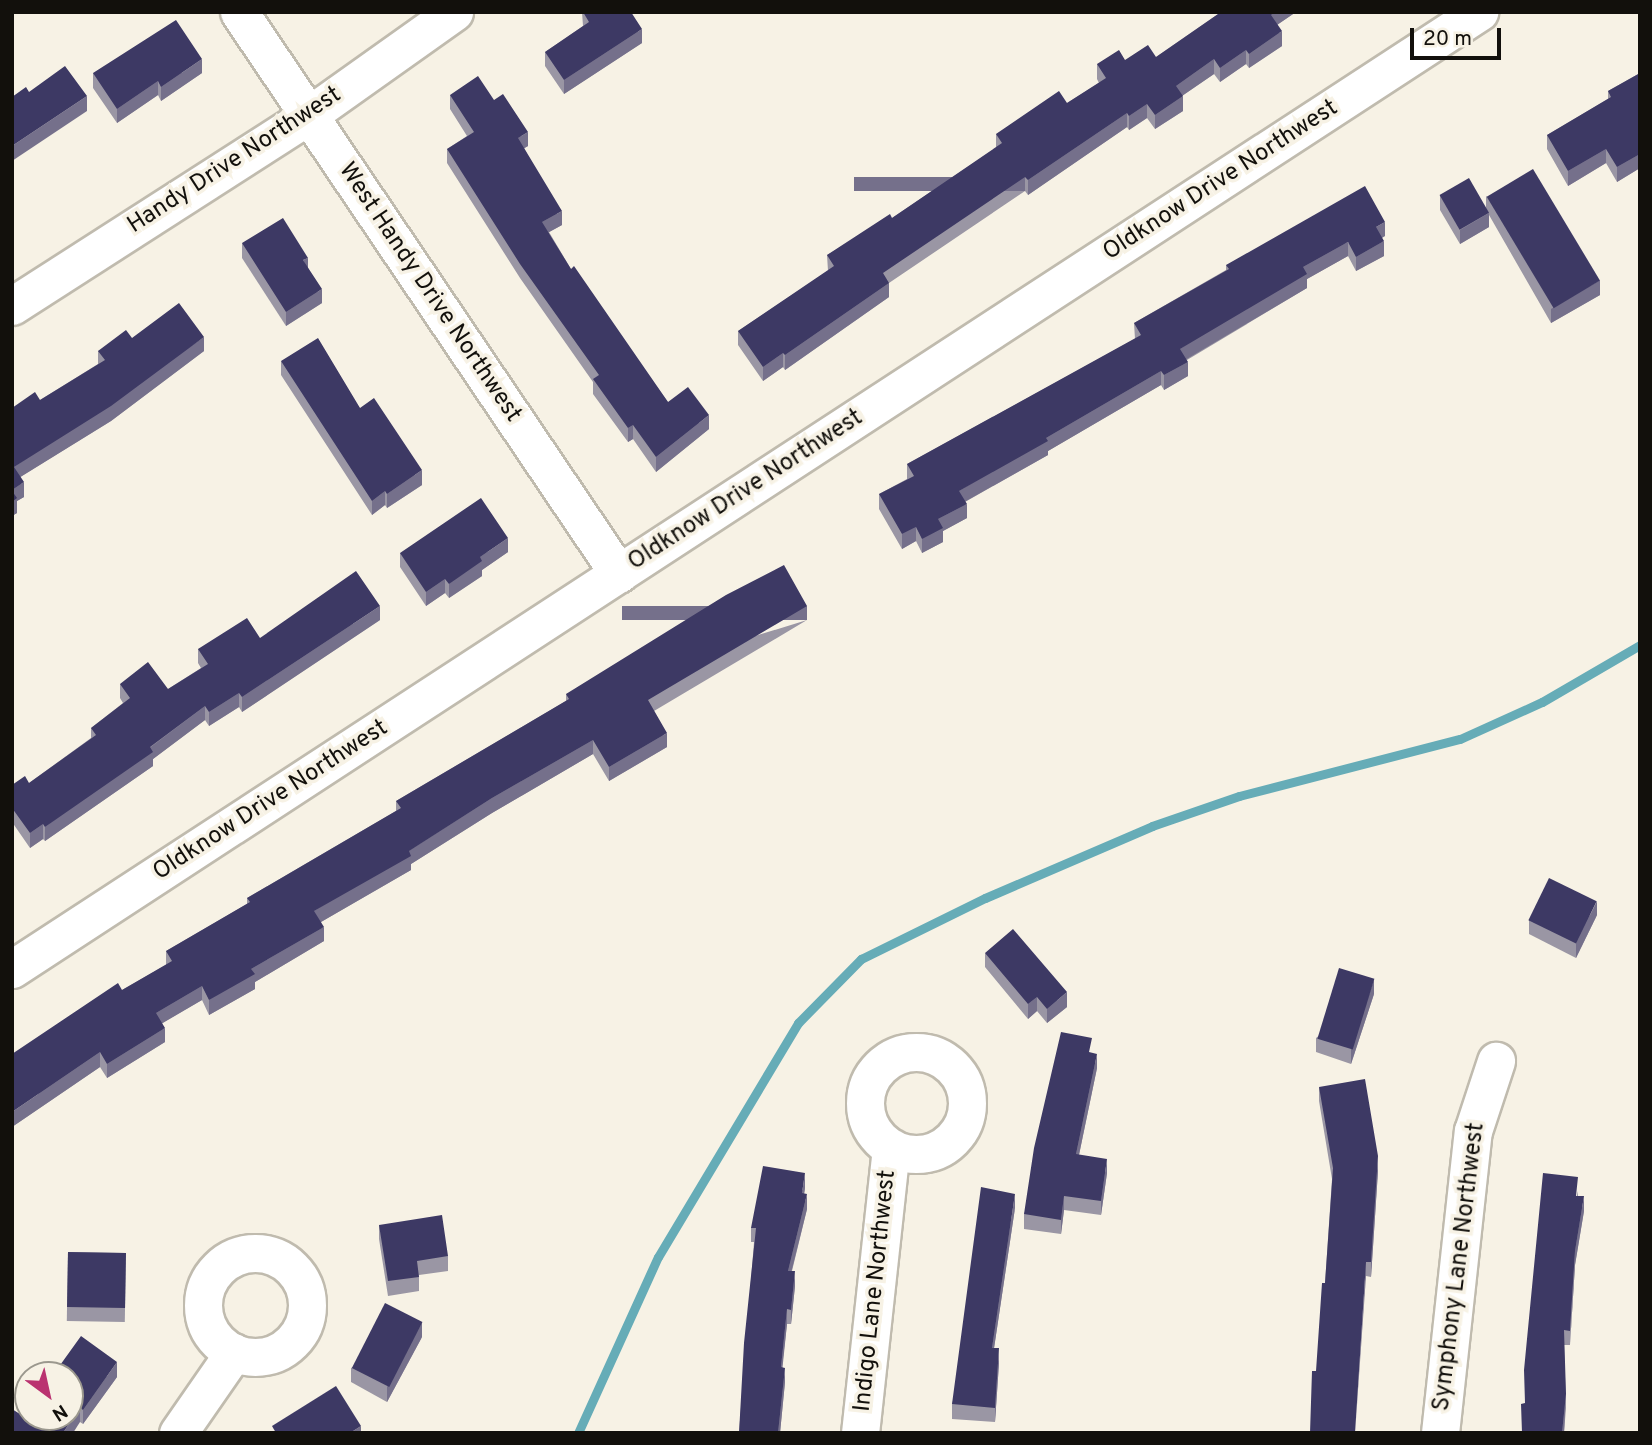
<!DOCTYPE html>
<html>
<head>
<meta charset="utf-8">
<style>
	body { margin:0 }
	#map { position:relative; width:1652px; height:1445px; overflow:hidden; background:#f7f2e5; font-family:Overpass,sans-serif }
	div>[style] { position:absolute }
	.stream>* { height:9px; margin:-4.5px; padding:0 4.5px; transform-origin:4.5px; border-radius:4.5px; background:#66acb7 }
	.roads { filter:drop-shadow(2px 0 #c0bbae) drop-shadow(-2px 0 #c0bbae) drop-shadow(0 2px #c0bbae) drop-shadow(0 -2px #c0bbae) }
	.minor>* { height:37px; margin:-18.5px; padding:0 18.5px; transform-origin:18.5px; border-radius:18.5px; background:#fff }
	.minor>.ring { margin:-18.5px; padding:0; box-sizing:content-box; background:none; border:37px solid #fff; border-radius:50% }
	.wall>* { inset:0; background:#9a96a4; transform-origin:0 0 }
	.shaded-wall>* { inset:0; background:#75708b; transform-origin:0 0 }
	.building>* { inset:0; background:#3d3964; transform-origin:0 0 }
	span { translate:-50% -50%; white-space:nowrap; text-align:center; line-height:1.15; -webkit-text-stroke:7px #f7f2e5; paint-order:stroke }
	.street-label { font-size:24px; color:#12100c }
	.frame { position:absolute; inset:0; border:14px solid #12100c; pointer-events:none }
	.north { position:absolute; left:14px; top:1361px; width:70px; height:70px; box-sizing:border-box; background:#f7f2e5; border:2px solid #9b988e; border-radius:50%; rotate:147deg; font-size:19px; font-weight:700; line-height:28px; text-align:center; color:#12100c }
	.north::after { content:''; display:block; margin:auto; width:24px; height:32px; background:#ba3270; clip-path:polygon(50% 0,100% 100%,50% 72%,0 100%) }
	.scale { position:absolute; left:1410px; top:28px; width:91px; height:32px; box-sizing:border-box; border:4px solid #12100c; border-top:0; padding-left:9px; font-size:21px; line-height:24px; white-space:nowrap; color:#12100c; -webkit-text-stroke:5px #f7f2e5; paint-order:stroke }
</style>
</head>
<body>
<div id="map">
	<div class="stream">
		<div style="left:578px;top:1433px;width:193px;rotate:-65.6deg"></div>
		<div style="left:658px;top:1257px;width:273px;rotate:-59.1deg"></div>
		<div style="left:798px;top:1023px;width:90px;rotate:-45.5deg"></div>
		<div style="left:861px;top:959px;width:138px;rotate:-26.2deg"></div>
		<div style="left:985px;top:898px;width:182px;rotate:-23.3deg"></div>
		<div style="left:1152px;top:826px;width:92px;rotate:-19deg"></div>
		<div style="left:1239px;top:796px;width:228px;rotate:-14.5deg"></div>
		<div style="left:1460px;top:739px;width:90px;rotate:-24.3deg"></div>
		<div style="left:1542px;top:702px;width:113px;rotate:-30.2deg"></div>
	</div>
	<div class="roads">
		<div class="minor">
			<div style="left:239px;top:12px;width:678px;rotate:55.94deg"></div>
			<div style="left:12px;top:306px;width:353px;rotate:-32.7deg"></div>
			<div style="left:309px;top:115px;width:178px;rotate:-35.4deg"></div>
			<div style="left:12px;top:969px;width:1752px;rotate:-33.12deg"></div>
			<div class="ring" style="left:865px;top:1052px;width:65px;height:65px"></div>
			<div class="ring" style="left:203px;top:1253px;width:67px;height:67px"></div>
			<div style="left:178px;top:1433px;width:98px;rotate:-55.3deg"></div>
			<div style="left:860px;top:1433px;width:287px;rotate:-83.8deg"></div>
			<div style="left:1440px;top:1433px;width:304px;rotate:-83.8deg"></div>
			<div style="left:1473px;top:1131px;width:74px;rotate:-71.8deg"></div>
		</div>
	</div>
	<div class="wall">
		<div style="clip-path:polygon(582px 12px,631px 12px,642px 43px,564px 94px,545px 66px,545px 52px,583px 26px)"></div>
		<div style="clip-path:polygon(1221px 12px,1296px 12px,1277px 25px,1282px 46px,1249px 68px,1246px 64px,1220px 82px,1214px 74px,1182px 96px,1183px 111px,1155px 129px,1147px 118px,1129px 130px,1127px 127px,1028px 195px,1025px 191px,889px 283px,889px 297px,785px 370px,783px 367px,763px 381px,738px 345px,738px 331px,828px 271px,827px 255px,892px 218px,996px 148px,996px 134px,1067px 103px,1099px 83px,1097px 79px,1097px 64px,1125px 60px,1156px 57px)"></div>
		<div style="clip-path:polygon(93px 73px,202px 73px,161px 101px,158px 95px,117px 123px,93px 88px)"></div>
		<div style="clip-path:polygon(1640px 73px,1640px 168px,1617px 182px,1606px 163px,1568px 186px,1547px 149px,1547px 135px,1608px 99px,1608px 91px)"></div>
		<div style="clip-path:polygon(450px 95px,494px 100px,528px 146px,524px 148px,562px 225px,549px 232px,571px 269px,668px 402px,709px 429px,656px 472px,633px 439px,628px 442px,593px 394px,593px 382px,520px 278px,447px 163px,447px 149px,467px 136px,450px 109px)"></div>
		<div style="clip-path:polygon(1440px 195px,1486px 208px,1486px 196px,1600px 295px,1551px 323px,1489px 215px,1489px 227px,1460px 244px,1440px 210px)"></div>
		<div style="clip-path:polygon(1385px 236px,1382px 238px,1384px 256px,1356px 271px,1348px 256px,1307px 279px,1307px 288px,1187px 360px,1188px 376px,1164px 390px,1161px 385px,1048px 451px,1048px 455px,965px 502px,967px 518px,943px 531px,943px 542px,922px 553px,916px 541px,902px 549px,879px 509px,879px 494px,907px 479px,907px 464px,1135px 339px,1134px 323px,1226px 270px,1226px 265px)"></div>
		<div style="clip-path:polygon(242px 243px,308px 268px,322px 303px,286px 326px,242px 258px)"></div>
		<div style="clip-path:polygon(132px 338px,204px 351px,111px 421px,20px 477px,24px 497px,17px 501px,17px 513px,12px 516px,12px 408px,40px 400px,98px 364px,98px 351px)"></div>
		<div style="clip-path:polygon(281px 361px,360px 408px,422px 485px,387px 508px,385px 505px,372px 515px,281px 375px)"></div>
		<div style="clip-path:polygon(508px 552px,482px 570px,482px 576px,449px 598px,445px 593px,426px 606px,400px 567px,400px 553px)"></div>
		<div style="clip-path:polygon(380px 620px,242px 712px,239px 707px,209px 726px,205px 720px,153px 759px,153px 766px,45px 841px,43px 839px,30px 848px,12px 822px,12px 785px,29px 783px,91px 738px,91px 728px,123px 703px,120px 698px,120px 684px,168px 689px,201px 668px,198px 663px,198px 649px,260px 638px)"></div>
		<div style="clip-path:polygon(807px 620px,654px 711px,667px 747px,609px 781px,593px 754px,492px 813px,411px 864px,411px 870px,321px 922px,324px 941px,255px 982px,255px 989px,209px 1015px,202px 1000px,162px 1023px,165px 1042px,107px 1078px,100px 1067px,12px 1127px,122px 990px,166px 965px,166px 951px,247px 904px,247px 898px,396px 811px,396px 801px,566px 701px,566px 694px)"></div>
		<div style="clip-path:polygon(1597px 915px,1576px 958px,1529px 934px,1529px 920px)"></div>
		<div style="clip-path:polygon(985px 953px,1067px 1007px,1047px 1023px,1037px 1011px,1028px 1019px,985px 967px)"></div>
		<div style="clip-path:polygon(1374px 994px,1351px 1064px,1316px 1052px,1316px 1038px)"></div>
		<div style="clip-path:polygon(1092px 1053px,1097px 1068px,1079px 1155px,1107px 1173px,1101px 1215px,1064px 1210px,1061px 1234px,1024px 1229px,1024px 1214px)"></div>
		<div style="clip-path:polygon(1319px 1087px,1378px 1171px,1371px 1277px,1366px 1276px,1325px 1283px,1332px 1179px,1319px 1101px)"></div>
		<div style="clip-path:polygon(805px 1188px,804px 1194px,807px 1209px,792px 1271px,795px 1286px,791px 1324px,787px 1324px,782px 1367px,785px 1382px,780px 1433px,739px 1433px,754px 1242px,751px 1242px,751px 1228px)"></div>
		<div style="clip-path:polygon(1578px 1191px,1578px 1196px,1584px 1211px,1575px 1265px,1570px 1345px,1564px 1345px,1566px 1408px,1564px 1433px,1522px 1433px,1525px 1403px)"></div>
		<div style="clip-path:polygon(1015px 1208px,994px 1348px,999px 1363px,995px 1422px,952px 1419px,952px 1404px)"></div>
		<div style="clip-path:polygon(379px 1225px,448px 1256px,448px 1271px,419px 1275px,419px 1291px,388px 1296px,379px 1239px)"></div>
		<div style="left:68px;top:1252px;width:58px;height:69px;rotate:1deg"></div>
		<div style="clip-path:polygon(422px 1337px,387px 1402px,351px 1382px,351px 1368px)"></div>
		<div style="clip-path:polygon(70px 1375px,117px 1377px,83px 1424px,80px 1422px,23px 1416px)"></div>
	</div>
	<div class="shaded-wall">
		<div style="clip-path:polygon(1275px 12px,1296px 12px,1271px 29px,1271px 15px)"></div>
		<div style="clip-path:polygon(642px 29px,642px 43px,564px 94px,564px 80px)"></div>
		<div style="clip-path:polygon(1282px 31px,1282px 46px,1249px 68px,1249px 54px)"></div>
		<div style="clip-path:polygon(1246px 50px,1246px 64px,1220px 82px,1220px 68px)"></div>
		<div style="clip-path:polygon(202px 59px,202px 73px,161px 101px,161px 87px)"></div>
		<div style="clip-path:polygon(1214px 59px,1214px 74px,1176px 100px,1176px 86px)"></div>
		<div style="clip-path:polygon(158px 81px,158px 95px,117px 123px,117px 109px)"></div>
		<div style="clip-path:polygon(87px 96px,87px 111px,12px 161px,12px 146px)"></div>
		<div style="clip-path:polygon(1183px 96px,1183px 111px,1155px 129px,1155px 115px)"></div>
		<div style="clip-path:polygon(1147px 104px,1147px 118px,1129px 130px,1129px 116px)"></div>
		<div style="clip-path:polygon(1127px 113px,1127px 127px,1028px 195px,1028px 180px)"></div>
		<div style="clip-path:polygon(528px 132px,528px 146px,518px 152px,518px 138px)"></div>
		<div style="clip-path:polygon(1606px 149px,1606px 163px,1568px 186px,1568px 171px)"></div>
		<div style="clip-path:polygon(1640px 154px,1640px 168px,1617px 182px,1617px 167px)"></div>
		<div style="left:1025px;top:177px;width:14px;height:171px;rotate:90deg"></div>
		<div style="clip-path:polygon(562px 211px,562px 225px,542px 236px,542px 222px)"></div>
		<div style="clip-path:polygon(1489px 213px,1489px 227px,1460px 244px,1460px 230px)"></div>
		<div style="clip-path:polygon(1385px 222px,1385px 236px,1376px 241px,1376px 227px)"></div>
		<div style="clip-path:polygon(1384px 241px,1384px 256px,1356px 271px,1356px 257px)"></div>
		<div style="clip-path:polygon(1348px 242px,1348px 256px,1307px 279px,1307px 288px,1180px 363px,1180px 349px,1303px 267px)"></div>
		<div style="clip-path:polygon(308px 258px,308px 272px,303px 260px)"></div>
		<div style="clip-path:polygon(1600px 280px,1600px 295px,1551px 323px,1551px 309px)"></div>
		<div style="clip-path:polygon(889px 283px,889px 297px,785px 370px,785px 355px)"></div>
		<div style="clip-path:polygon(322px 289px,322px 303px,286px 326px,286px 312px)"></div>
		<div style="clip-path:polygon(204px 337px,204px 351px,111px 421px,14px 481px,14px 467px)"></div>
		<div style="clip-path:polygon(783px 353px,783px 367px,763px 381px,763px 367px)"></div>
		<div style="clip-path:polygon(1188px 362px,1188px 376px,1164px 390px,1164px 375px)"></div>
		<div style="clip-path:polygon(1161px 371px,1161px 385px,1048px 451px,1048px 455px,959px 505px,959px 491px,1046px 438px)"></div>
		<div style="clip-path:polygon(709px 415px,709px 429px,656px 472px,656px 457px)"></div>
		<div style="clip-path:polygon(633px 425px,633px 439px,628px 442px,628px 428px)"></div>
		<div style="clip-path:polygon(422px 470px,422px 485px,387px 508px,387px 494px)"></div>
		<div style="clip-path:polygon(24px 482px,24px 497px,17px 501px,17px 513px,12px 516px,12px 490px)"></div>
		<div style="clip-path:polygon(385px 491px,385px 505px,372px 515px,372px 501px)"></div>
		<div style="clip-path:polygon(967px 504px,967px 518px,943px 531px,943px 542px,922px 553px,922px 539px,938px 519px)"></div>
		<div style="clip-path:polygon(916px 527px,916px 541px,902px 549px,902px 534px)"></div>
		<div style="clip-path:polygon(508px 538px,508px 552px,482px 570px,482px 576px,449px 598px,449px 584px,480px 557px)"></div>
		<div style="clip-path:polygon(445px 579px,445px 593px,426px 606px,426px 592px)"></div>
		<div style="clip-path:polygon(380px 606px,380px 620px,242px 712px,242px 697px)"></div>
		<div style="left:807px;top:606px;width:14px;height:185px;rotate:90deg"></div>
		<div style="clip-path:polygon(239px 693px,239px 707px,209px 726px,209px 712px)"></div>
		<div style="clip-path:polygon(205px 706px,205px 720px,153px 759px,153px 766px,45px 841px,45px 827px)"></div>
		<div style="clip-path:polygon(667px 733px,667px 747px,609px 781px,609px 767px)"></div>
		<div style="clip-path:polygon(593px 740px,593px 754px,492px 813px,411px 864px,411px 870px,314px 926px,314px 911px,492px 798px)"></div>
		<div style="clip-path:polygon(43px 824px,43px 839px,30px 848px,30px 833px)"></div>
		<div style="clip-path:polygon(1597px 901px,1597px 915px,1576px 958px,1576px 943px)"></div>
		<div style="clip-path:polygon(324px 927px,324px 941px,255px 982px,255px 989px,209px 1015px,209px 1000px,251px 969px)"></div>
		<div style="clip-path:polygon(1374px 979px,1374px 994px,1351px 1064px,1351px 1049px)"></div>
		<div style="clip-path:polygon(202px 986px,202px 1000px,156px 1027px,156px 1013px)"></div>
		<div style="clip-path:polygon(1067px 992px,1067px 1007px,1047px 1023px,1047px 1009px)"></div>
		<div style="clip-path:polygon(1037px 997px,1037px 1011px,1028px 1019px,1028px 1004px)"></div>
		<div style="clip-path:polygon(165px 1028px,165px 1042px,107px 1078px,107px 1064px)"></div>
		<div style="clip-path:polygon(100px 1052px,100px 1067px,12px 1127px,12px 1112px)"></div>
		<div style="clip-path:polygon(1097px 1054px,1097px 1068px,1076px 1169px,1076px 1154px)"></div>
		<div style="clip-path:polygon(1378px 1156px,1378px 1171px,1371px 1277px,1371px 1262px)"></div>
		<div style="clip-path:polygon(1107px 1159px,1107px 1173px,1101px 1215px,1101px 1201px)"></div>
		<div style="clip-path:polygon(805px 1173px,805px 1188px,802px 1208px,802px 1193px)"></div>
		<div style="clip-path:polygon(807px 1194px,807px 1209px,788px 1285px,788px 1271px)"></div>
		<div style="clip-path:polygon(1015px 1194px,1015px 1208px,992px 1362px,992px 1348px)"></div>
		<div style="clip-path:polygon(1064px 1196px,1064px 1210px,1061px 1234px,1061px 1220px)"></div>
		<div style="clip-path:polygon(1584px 1196px,1584px 1211px,1575px 1265px,1570px 1345px,1575px 1251px)"></div>
		<div style="clip-path:polygon(1366px 1262px,1366px 1276px,1355px 1433px)"></div>
		<div style="clip-path:polygon(795px 1271px,795px 1286px,791px 1324px,791px 1310px)"></div>
		<div style="clip-path:polygon(787px 1309px,787px 1324px,781px 1382px,781px 1367px)"></div>
		<div style="clip-path:polygon(422px 1322px,422px 1337px,387px 1402px,387px 1387px)"></div>
		<div style="clip-path:polygon(999px 1348px,999px 1363px,995px 1422px,995px 1408px)"></div>
		<div style="clip-path:polygon(117px 1362px,117px 1377px,83px 1424px,83px 1410px)"></div>
		<div style="clip-path:polygon(785px 1368px,785px 1382px,780px 1433px,778px 1433px)"></div>
		<div style="clip-path:polygon(1566px 1394px,1564px 1433px,1562px 1433px)"></div>
		<div style="clip-path:polygon(80px 1407px,80px 1422px,73px 1433px,63px 1433px)"></div>
		<div style="clip-path:polygon(361px 1426px,361px 1433px,350px 1433px)"></div>
	</div>
	<div class="building">
		<div style="clip-path:polygon(583px 12px,631px 12px,642px 29px,564px 80px,545px 52px,589px 22px)"></div>
		<div style="clip-path:polygon(1221px 12px,1275px 12px,1271px 15px,1282px 31px,1249px 54px,1246px 50px,1220px 68px,1214px 59px,1176px 86px,1183px 96px,1155px 115px,1147px 104px,1129px 116px,1127px 113px,1028px 180px,1025px 177px,883px 273px,889px 283px,785px 355px,783px 353px,763px 367px,738px 331px,834px 266px,827px 255px,890px 214px,892px 218px,1002px 143px,996px 134px,1059px 91px,1067px 103px,1106px 78px,1097px 64px,1119px 50px,1125px 60px,1148px 45px,1156px 57px)"></div>
		<div style="clip-path:polygon(176px 20px,202px 59px,161px 87px,158px 81px,117px 109px,93px 73px)"></div>
		<div style="clip-path:polygon(65px 66px,87px 96px,12px 146px,12px 97px,26px 87px,29px 92px)"></div>
		<div style="clip-path:polygon(1640px 73px,1640px 154px,1617px 167px,1606px 149px,1568px 171px,1547px 135px,1611px 97px,1608px 91px)"></div>
		<div style="clip-path:polygon(478px 76px,494px 100px,503px 94px,528px 132px,518px 138px,562px 211px,542px 222px,571px 269px,574px 266px,668px 402px,688px 387px,709px 415px,656px 457px,633px 425px,628px 428px,593px 379px,599px 375px,520px 264px,447px 149px,474px 132px,450px 95px)"></div>
		<div style="left:1533px;top:169px;width:130px;height:54px;rotate:59deg"></div>
		<div style="left:1469px;top:178px;width:40px;height:34px;rotate:60deg"></div>
		<div style="clip-path:polygon(1365px 186px,1385px 222px,1376px 227px,1384px 241px,1356px 257px,1348px 242px,1303px 267px,1307px 274px,1180px 349px,1188px 362px,1164px 375px,1161px 371px,1046px 438px,1048px 441px,959px 491px,967px 504px,938px 519px,943px 528px,922px 539px,916px 527px,902px 534px,879px 494px,914px 476px,907px 464px,1141px 335px,1134px 323px,1229px 269px,1226px 265px)"></div>
		<div style="clip-path:polygon(283px 218px,308px 258px,303px 260px,322px 289px,286px 312px,242px 243px)"></div>
		<div style="clip-path:polygon(179px 303px,204px 337px,111px 406px,14px 467px,24px 482px,12px 490px,12px 408px,35px 392px,40px 400px,105px 360px,98px 351px,126px 330px,132px 338px)"></div>
		<div style="clip-path:polygon(318px 338px,360px 408px,374px 398px,422px 470px,387px 494px,385px 491px,372px 501px,281px 361px)"></div>
		<div style="clip-path:polygon(12px 491px,17px 498px,12px 502px)"></div>
		<div style="clip-path:polygon(481px 498px,508px 538px,480px 557px,482px 561px,449px 584px,445px 579px,426px 592px,400px 553px)"></div>
		<div style="clip-path:polygon(784px 565px,807px 606px,648px 700px,667px 733px,609px 767px,593px 740px,492px 798px,409px 851px,411px 856px,314px 911px,324px 927px,251px 969px,255px 974px,209px 1000px,202px 986px,156px 1013px,165px 1028px,107px 1064px,100px 1052px,12px 1112px,12px 1054px,118px 983px,122px 990px,172px 961px,166px 951px,250px 902px,247px 898px,401px 808px,396px 801px,569px 699px,566px 694px,726px 595px)"></div>
		<div style="clip-path:polygon(356px 571px,380px 606px,242px 697px,239px 693px,209px 712px,205px 706px,150px 747px,153px 752px,45px 827px,43px 824px,30px 833px,12px 808px,12px 785px,25px 776px,29px 783px,96px 735px,91px 728px,130px 698px,120px 684px,148px 662px,168px 689px,208px 664px,198px 649px,247px 618px,260px 638px)"></div>
		<div style="left:1549px;top:878px;width:53px;height:47px;rotate:26deg"></div>
		<div style="clip-path:polygon(1013px 929px,1067px 992px,1047px 1009px,1037px 997px,1028px 1004px,985px 953px)"></div>
		<div style="left:1339px;top:968px;width:37px;height:74px;rotate:17deg"></div>
		<div style="clip-path:polygon(1061px 1032px,1092px 1038px,1089px 1052px,1097px 1054px,1076px 1154px,1107px 1159px,1101px 1201px,1064px 1196px,1061px 1220px,1024px 1214px,1034px 1148px)"></div>
		<div style="clip-path:polygon(1365px 1079px,1378px 1156px,1371px 1262px,1366px 1262px,1355px 1433px,1310px 1433px,1312px 1371px,1316px 1371px,1322px 1283px,1325px 1283px,1333px 1168px,1319px 1087px)"></div>
		<div style="clip-path:polygon(763px 1166px,805px 1173px,802px 1193px,807px 1194px,788px 1271px,795px 1271px,791px 1310px,787px 1309px,781px 1367px,785px 1368px,778px 1433px,739px 1433px,744px 1343px,756px 1228px,751px 1228px)"></div>
		<div style="clip-path:polygon(1543px 1173px,1578px 1177px,1576px 1196px,1584px 1196px,1575px 1251px,1570px 1331px,1564px 1330px,1566px 1394px,1562px 1433px,1522px 1433px,1521px 1404px,1525px 1403px,1524px 1370px)"></div>
		<div style="clip-path:polygon(981px 1187px,1015px 1194px,992px 1348px,999px 1348px,995px 1408px,952px 1404px)"></div>
		<div style="clip-path:polygon(442px 1215px,448px 1256px,417px 1261px,419px 1277px,388px 1281px,379px 1225px)"></div>
		<div style="left:68px;top:1252px;width:58px;height:55px;rotate:1deg"></div>
		<div style="left:385px;top:1303px;width:42px;height:73px;rotate:27deg"></div>
		<div style="clip-path:polygon(81px 1336px,117px 1362px,83px 1410px,80px 1407px,63px 1433px,12px 1433px,12px 1409px,23px 1416px,28px 1409px,28px 1417px,70px 1417px,70px 1375px,53px 1375px)"></div>
		<div style="clip-path:polygon(336px 1386px,361px 1426px,350px 1433px,276px 1433px,272px 1426px)"></div>
	</div>
	<div class="street-label">
		<span style="left:235px;top:161px;rotate:-33deg">Handy Drive Northwest</span>
		<span style="left:1221px;top:181px;rotate:-33deg">Oldknow Drive Northwest</span>
		<span style="left:429px;top:293px;rotate:56deg">West Handy Drive Northwest</span>
		<span style="left:746px;top:491px;rotate:-33deg">Oldknow Drive Northwest</span>
		<span style="left:271px;top:801px;rotate:-33deg">Oldknow Drive Northwest</span>
		<span style="left:1460px;top:1267px;rotate:-83deg">Symphony Lane Northwest</span>
		<span style="left:876px;top:1291px;rotate:-84deg">Indigo Lane Northwest</span>
	</div>
	<div class="frame"></div>
	<div class="north">N</div>
	<div class="scale">20 m</div>
</div>
</body>
</html>
